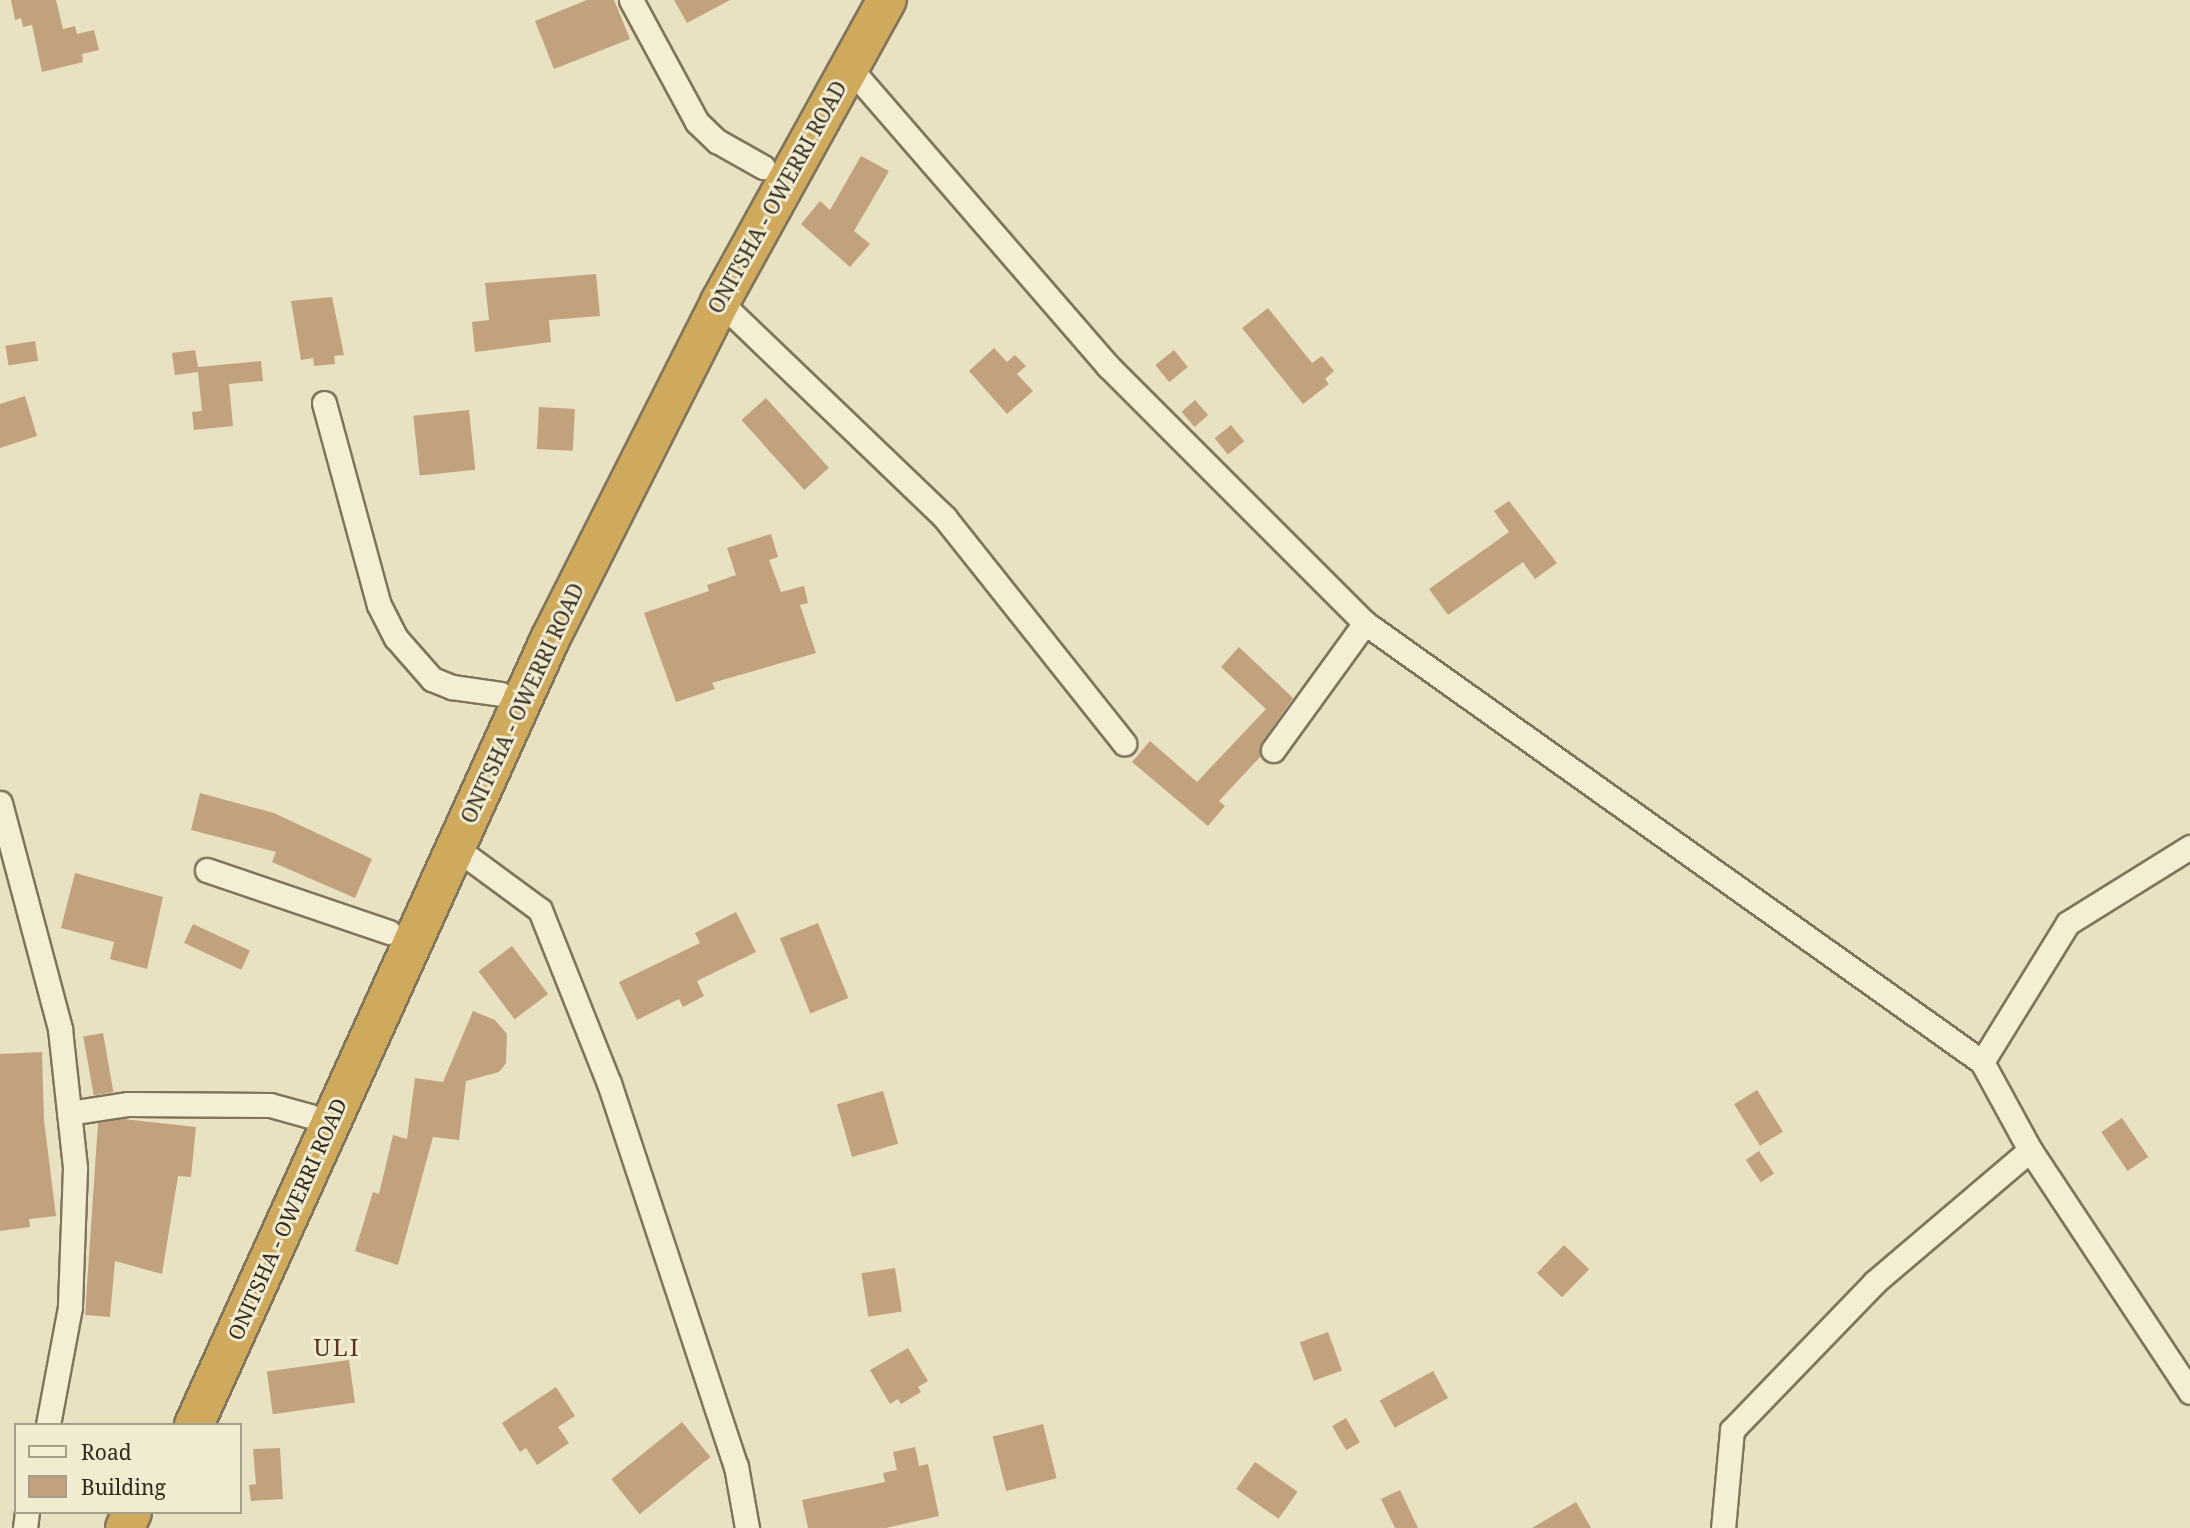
<!DOCTYPE html>
<html>
<head>
<meta charset="utf-8">
<style>
	body { margin:0 }
	#map { position:relative; width:2190px; height:1528px; overflow:hidden; background:#e8e2c2; font-family:"Noto Serif",serif }
	div>[style] { position:absolute }
	.building>* { inset:0; background:#c2a27c; transform-origin:0 0 }
	.roads { filter:drop-shadow(2px 0 #80745c) drop-shadow(-2px 0 #80745c) drop-shadow(0 2px #80745c) drop-shadow(0 -2px #80745c) }
	.street>* { height:23px; margin:-11.5px; padding:0 11.5px; transform-origin:11.5px; border-radius:11.5px; background:#f4efd4 }
	.highway>* { height:38px; margin:-19px; padding:0 19px; transform-origin:19px; border-radius:19px; background:#cfaa5c }
	span { translate:-50% -50%; white-space:nowrap; text-align:center; line-height:1.15; -webkit-text-stroke:6px #f1ebd1; paint-order:stroke }
	.street-label { font-size:21px; color:#322a1e }
	.quarter-label { font-size:24px; color:#593522; letter-spacing:2px }
	.legend { position:absolute; left:14px; top:1423px; width:228px; height:91px; box-sizing:border-box; background:#f1ebd1; border:2px solid #a59e89; margin:0; padding:9px 12px; list-style:none; font-size:21px; color:#322a1e }
	.legend li { display:flex; align-items:center; gap:14px; height:35px }
	.legend b { width:35px; border:2px solid #a59e89 }
</style>
</head>
<body>
<div id="map">
	<div class="building">
		<div style="clip-path:polygon(11px 0,56px 0,63px 29px,75px 26px,77px 34px,94px 30px,99px 50px,82px 54px,83px 62px,42px 72px,32px 25px,23px 27px,21px 18px,15px 20px)"></div>
		<div style="clip-path:polygon(587px 0,614px 0,630px 39px,554px 69px,535px 21px)"></div>
		<div style="clip-path:polygon(674px 0,730px 0,687px 23px)"></div>
		<div style="clip-path:polygon(861px 156px,889px 171px,854px 231px,870px 244px,850px 267px,801px 224px,820px 201px,830px 210px)"></div>
		<div style="clip-path:polygon(596px 274px,600px 316px,549px 320px,551px 342px,475px 352px,472px 322px,489px 320px,485px 283px)"></div>
		<div style="clip-path:polygon(332px 297px,344px 355px,334px 356px,335px 364px,314px 366px,313px 358px,301px 360px,291px 301px)"></div>
		<div style="clip-path:polygon(1268px 308px,1312px 363px,1322px 356px,1334px 371px,1325px 379px,1329px 384px,1303px 404px,1242px 328px)"></div>
		<div style="left:35px;top:341px;width:20px;height:30px;rotate:81deg"></div>
		<div style="clip-path:polygon(994px 348px,1007px 362px,1015px 355px,1026px 366px,1017px 374px,1033px 391px,1007px 414px,969px 371px)"></div>
		<div style="clip-path:polygon(195px 350px,198px 367px,261px 361px,263px 381px,229px 384px,233px 426px,194px 430px,192px 412px,202px 411px,198px 372px,175px 375px,172px 353px)"></div>
		<div style="left:1174px;top:350px;width:22px;height:24px;rotate:51deg"></div>
		<div style="clip-path:polygon(25px 396px,37px 436px,0 448px,0 404px)"></div>
		<div style="left:766px;top:398px;width:94px;height:33px;rotate:48deg"></div>
		<div style="left:1195px;top:400px;width:20px;height:18px;rotate:49deg"></div>
		<div style="left:539px;top:407px;width:36px;height:42px;rotate:3deg"></div>
		<div style="left:469px;top:410px;width:60px;height:56px;rotate:84deg"></div>
		<div style="left:1231px;top:425px;width:21px;height:21px;rotate:51deg"></div>
		<div style="clip-path:polygon(1509px 501px,1557px 563px,1535px 579px,1523px 562px,1448px 615px,1429px 589px,1509px 532px,1494px 511px)"></div>
		<div style="clip-path:polygon(771px 534px,778px 557px,769px 560px,781px 592px,804px 586px,808px 603px,800px 605px,816px 653px,712px 683px,715px 689px,676px 702px,644px 613px,709px 591px,707px 585px,736px 575px,727px 548px)"></div>
		<div style="clip-path:polygon(1239px 647px,1293px 698px,1262px 742px,1261px 756px,1219px 801px,1225px 806px,1208px 826px,1132px 762px,1150px 741px,1197px 782px,1266px 709px,1221px 667px)"></div>
		<div style="clip-path:polygon(200px 793px,274px 813px,372px 859px,355px 898px,272px 862px,276px 852px,191px 830px)"></div>
		<div style="clip-path:polygon(75px 873px,163px 897px,147px 969px,110px 959px,114px 942px,61px 928px)"></div>
		<div style="clip-path:polygon(736px 912px,756px 952px,697px 981px,704px 996px,683px 1007px,679px 999px,637px 1020px,619px 982px,700px 943px,695px 933px)"></div>
		<div style="left:818px;top:923px;width:81px;height:41px;rotate:68deg"></div>
		<div style="left:193px;top:924px;width:63px;height:21px;rotate:25deg"></div>
		<div style="left:512px;top:946px;width:60px;height:42px;rotate:53deg"></div>
		<div style="clip-path:polygon(473px 1011px,495px 1020px,507px 1034px,506px 1063px,499px 1072px,466px 1081px,459px 1140px,433px 1137px,398px 1265px,355px 1251px,373px 1192px,379px 1194px,393px 1135px,407px 1139px,415px 1078px,443px 1082px)"></div>
		<div style="left:103px;top:1033px;width:60px;height:20px;rotate:80deg"></div>
		<div style="clip-path:polygon(42px 1052px,44px 1120px,56px 1216px,29px 1219px,30px 1227px,0 1231px,0 1054px)"></div>
		<div style="left:1757px;top:1090px;width:49px;height:27px;rotate:58deg"></div>
		<div style="left:883px;top:1091px;width:55px;height:48px;rotate:74deg"></div>
		<div style="left:2122px;top:1118px;width:47px;height:25px;rotate:56deg"></div>
		<div style="clip-path:polygon(124px 1119px,196px 1127px,191px 1177px,178px 1176px,162px 1274px,115px 1261px,110px 1317px,85px 1315px,98px 1123px)"></div>
		<div style="left:1759px;top:1151px;width:27px;height:16px;rotate:56deg"></div>
		<div style="left:1564px;top:1245px;width:35px;height:39px;rotate:44deg"></div>
		<div style="left:895px;top:1268px;width:44px;height:34px;rotate:81deg"></div>
		<div style="left:1328px;top:1332px;width:41px;height:30px;rotate:70deg"></div>
		<div style="clip-path:polygon(908px 1348px,928px 1381px,918px 1387px,921px 1392px,901px 1404px,898px 1399px,890px 1404px,870px 1370px)"></div>
		<div style="left:349px;top:1360px;width:43px;height:83px;rotate:82deg"></div>
		<div style="left:1433px;top:1371px;width:31px;height:61px;rotate:61deg"></div>
		<div style="clip-path:polygon(556px 1387px,575px 1416px,558px 1427px,569px 1443px,537px 1465px,526px 1448px,520px 1452px,502px 1423px)"></div>
		<div style="left:1346px;top:1418px;width:28px;height:16px;rotate:60deg"></div>
		<div style="left:682px;top:1422px;width:45px;height:91px;rotate:51deg"></div>
		<div style="left:1043px;top:1424px;width:56px;height:52px;rotate:76deg"></div>
		<div style="clip-path:polygon(915px 1447px,919px 1466px,928px 1464px,939px 1516px,886px 1528px,808px 1528px,802px 1500px,885px 1482px,883px 1473px,897px 1470px,893px 1452px)"></div>
		<div style="clip-path:polygon(280px 1448px,283px 1499px,251px 1501px,249px 1485px,256px 1484px,253px 1449px)"></div>
		<div style="left:1255px;top:1462px;width:52px;height:33px;rotate:35deg"></div>
		<div style="clip-path:polygon(1400px 1490px,1418px 1528px,1395px 1528px,1381px 1499px)"></div>
		<div style="clip-path:polygon(1576px 1502px,1591px 1528px,1532px 1528px)"></div>
	</div>
	<div class="roads">
		<div class="street">
			<div style="left:631px;top:0;width:139px;rotate:61.6deg"></div>
			<div style="left:697px;top:122px;width:28px;rotate:44deg"></div>
			<div style="left:717px;top:141px;width:53px;rotate:29.5deg"></div>
			<div style="left:849px;top:67px;width:396px;rotate:49.1deg"></div>
			<div style="left:1108px;top:366px;width:363px;rotate:45deg"></div>
			<div style="left:1365px;top:623px;width:757px;rotate:35.43deg"></div>
			<div style="left:1982px;top:1062px;width:100px;rotate:61.4deg"></div>
			<div style="left:2030px;top:1150px;width:205px;rotate:139.6deg"></div>
			<div style="left:1874px;top:1283px;width:204px;rotate:134deg"></div>
			<div style="left:1732px;top:1430px;width:98px;rotate:95.2deg"></div>
			<div style="left:720px;top:302px;width:312px;rotate:43.8deg"></div>
			<div style="left:945px;top:518px;width:288px;rotate:51.5deg"></div>
			<div style="left:324px;top:403px;width:209px;rotate:74.8deg"></div>
			<div style="left:379px;top:605px;width:37px;rotate:63deg"></div>
			<div style="left:396px;top:638px;width:55px;rotate:48.7deg"></div>
			<div style="left:432px;top:679px;width:22px;rotate:22deg"></div>
			<div style="left:452px;top:687px;width:49px;rotate:8.1deg"></div>
			<div style="left:1273px;top:750px;width:157px;rotate:-54.1deg"></div>
			<div style="left:0;top:803px;width:234px;rotate:75.1deg"></div>
			<div style="left:60px;top:1029px;width:140px;rotate:83.8deg"></div>
			<div style="left:75px;top:1168px;width:139px;rotate:92.1deg"></div>
			<div style="left:70px;top:1307px;width:120px;rotate:100.6deg"></div>
			<div style="left:456px;top:848px;width:104px;rotate:36.4deg"></div>
			<div style="left:540px;top:910px;width:186px;rotate:68.3deg"></div>
			<div style="left:609px;top:1083px;width:404px;rotate:71.7deg"></div>
			<div style="left:736px;top:1466px;width:63px;rotate:79.9deg"></div>
			<div style="left:207px;top:870px;width:192px;rotate:18.8deg"></div>
			<div style="left:1982px;top:1062px;width:163px;rotate:-58.3deg"></div>
			<div style="left:2068px;top:923px;width:144px;rotate:-31.9deg"></div>
			<div style="left:69px;top:1113px;width:60px;rotate:-8.7deg"></div>
			<div style="left:128px;top:1104px;width:142px;rotate:0.4deg"></div>
			<div style="left:270px;top:1105px;width:41px;rotate:15.4deg"></div>
			<div style="left:2030px;top:1150px;width:290px;rotate:56.5deg"></div>
			<div style="left:25px;top:1528px;width:16px;rotate:-83deg"></div>
		</div>
		<div class="highway">
			<div style="left:194px;top:1425px;width:863px;rotate:-65.63deg"></div>
			<div style="left:550px;top:639px;width:377px;rotate:-63.2deg"></div>
			<div style="left:720px;top:302px;width:345px;rotate:-61.1deg"></div>
			<div style="left:125px;top:1528px;width:17px;rotate:-66deg"></div>
		</div>
	</div>
	<div class="street-label">
		<span style="left:777px;top:197px;rotate:-61deg">ONITSHA - OWERRI ROAD</span>
		<span style="left:522px;top:703px;rotate:-65deg">ONITSHA - OWERRI ROAD</span>
		<span style="left:287px;top:1219px;rotate:-66deg">ONITSHA - OWERRI ROAD</span>
	</div>
	<div class="quarter-label">
		<span style="left:337px;top:1347px">ULI</span>
	</div>
	<ul class="legend">
	<li><b style="height:9px;background:#f4efd4"></b>Road</li>
	<li><b style="height:19px;background:#c2a27c"></b>Building</li>
	</ul>
</div>
</body>
</html>
